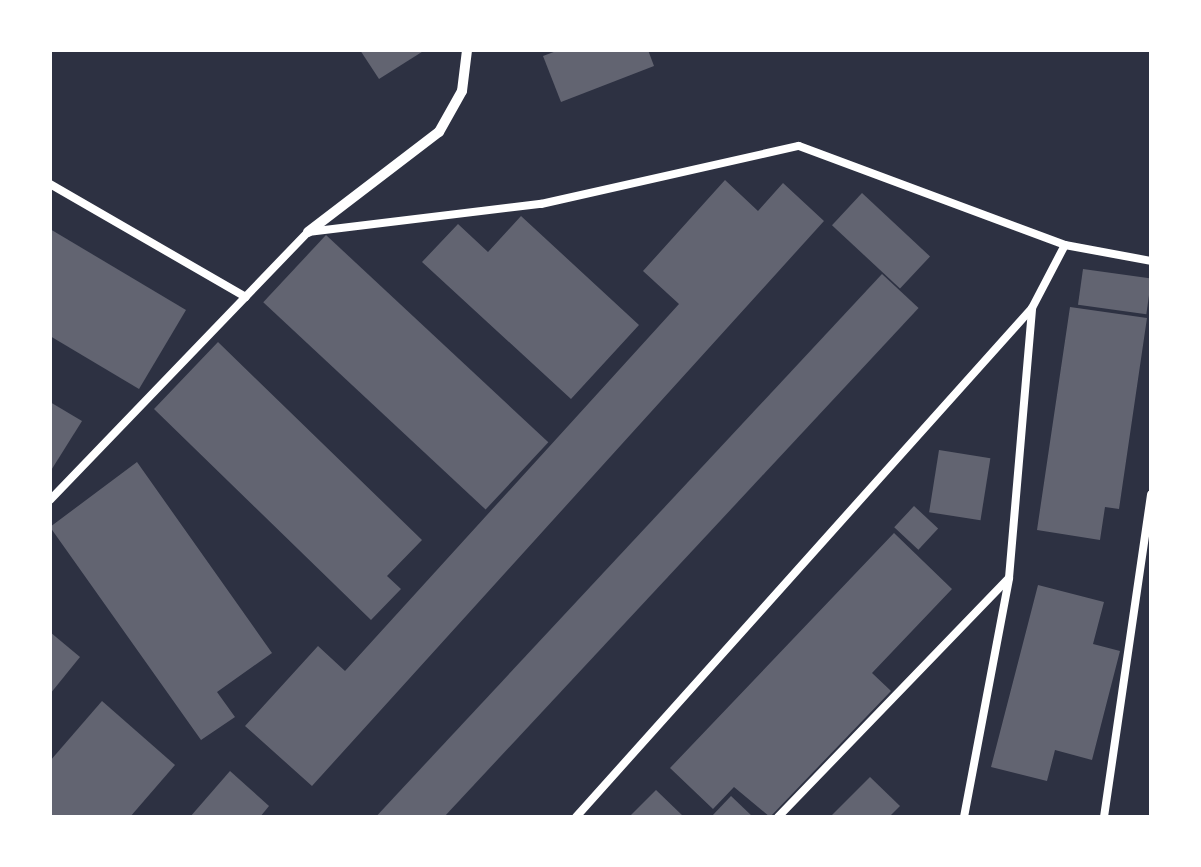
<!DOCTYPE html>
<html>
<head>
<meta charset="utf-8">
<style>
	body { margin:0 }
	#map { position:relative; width:1201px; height:867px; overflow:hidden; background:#2d3142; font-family:Inter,sans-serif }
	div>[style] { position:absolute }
	.building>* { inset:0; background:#626471; transform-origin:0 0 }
	.service>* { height:8px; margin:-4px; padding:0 4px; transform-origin:4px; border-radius:4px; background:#fff }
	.minor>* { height:10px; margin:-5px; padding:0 5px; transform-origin:5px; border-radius:5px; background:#fff }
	span { translate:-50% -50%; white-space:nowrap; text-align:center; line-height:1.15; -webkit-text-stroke:8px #fff; paint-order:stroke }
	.frame { position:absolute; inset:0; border:52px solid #fff; pointer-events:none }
</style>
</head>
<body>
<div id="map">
	<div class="building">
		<div style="clip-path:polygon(360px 50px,425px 50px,379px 79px)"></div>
		<div style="clip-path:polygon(559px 50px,648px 50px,654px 66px,561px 102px,543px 56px)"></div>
		<div style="clip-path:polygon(725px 180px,758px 211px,783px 183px,824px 221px,312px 786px,245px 726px,318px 646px,345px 671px,679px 304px,643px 271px)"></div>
		<div style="left:862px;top:193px;width:93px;height:44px;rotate:43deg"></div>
		<div style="clip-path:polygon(521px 216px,639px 325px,571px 399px,422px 262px,458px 224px,488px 252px)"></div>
		<div style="clip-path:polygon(50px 229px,186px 310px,139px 389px,50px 336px)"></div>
		<div style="left:326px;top:235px;width:304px;height:92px;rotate:43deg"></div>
		<div style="left:1083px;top:269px;width:69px;height:36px;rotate:8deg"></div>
		<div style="left:882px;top:274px;width:50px;height:742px;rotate:43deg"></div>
		<div style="clip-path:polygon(1070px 307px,1147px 318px,1119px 509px,1105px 507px,1100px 540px,1037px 530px)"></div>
		<div style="clip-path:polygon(218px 342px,422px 540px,387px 576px,401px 589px,371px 620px,154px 409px)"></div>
		<div style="clip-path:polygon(50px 402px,82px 421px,50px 472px)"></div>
		<div style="left:939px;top:450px;width:52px;height:63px;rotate:9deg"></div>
		<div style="clip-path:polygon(137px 462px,272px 653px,217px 692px,235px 717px,201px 740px,50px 527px)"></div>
		<div style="left:914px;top:506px;width:33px;height:29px;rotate:43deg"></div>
		<div style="clip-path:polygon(894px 533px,952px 589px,872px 673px,891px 691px,770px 817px,734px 787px,713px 809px,670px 768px)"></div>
		<div style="clip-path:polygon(1038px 585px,1104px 602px,1093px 644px,1120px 651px,1092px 760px,1055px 750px,1047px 781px,991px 767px)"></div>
		<div style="clip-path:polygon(50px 632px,80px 657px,50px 694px)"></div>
		<div style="clip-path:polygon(102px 701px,175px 765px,130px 817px,50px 817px,50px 761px)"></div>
		<div style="clip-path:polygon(230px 771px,269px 806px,260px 817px,190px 817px)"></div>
		<div style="clip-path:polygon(870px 777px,900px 806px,889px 817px,830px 817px)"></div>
		<div style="clip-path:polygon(656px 790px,684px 817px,629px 817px)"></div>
		<div style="clip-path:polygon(731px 796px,753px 817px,711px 817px)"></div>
	</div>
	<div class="service">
		<div style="left:50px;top:184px;width:226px;rotate:30deg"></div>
		<div style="left:50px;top:500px;width:372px;rotate:-46.1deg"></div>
		<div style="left:308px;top:232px;width:235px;rotate:-6.9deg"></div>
		<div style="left:541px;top:204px;width:264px;rotate:-12.7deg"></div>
		<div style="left:799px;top:146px;width:284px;rotate:20.4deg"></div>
		<div style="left:1065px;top:245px;width:87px;rotate:10.5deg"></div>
		<div style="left:576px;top:817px;width:683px;rotate:-48.14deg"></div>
		<div style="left:778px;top:817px;width:332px;rotate:-46deg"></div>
		<div style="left:964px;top:817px;width:243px;rotate:-79.3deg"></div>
		<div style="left:1009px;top:578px;width:271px;rotate:-85.1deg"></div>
		<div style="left:1032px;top:308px;width:71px;rotate:-62.4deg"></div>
		<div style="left:1104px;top:817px;width:326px;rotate:-81.7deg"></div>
	</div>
	<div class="minor">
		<div style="left:308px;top:232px;width:165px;rotate:-37.4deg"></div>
		<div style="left:439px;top:132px;width:47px;rotate:-60.7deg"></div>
		<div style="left:462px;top:91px;width:41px;rotate:-83deg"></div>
	</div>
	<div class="frame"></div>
</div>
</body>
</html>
